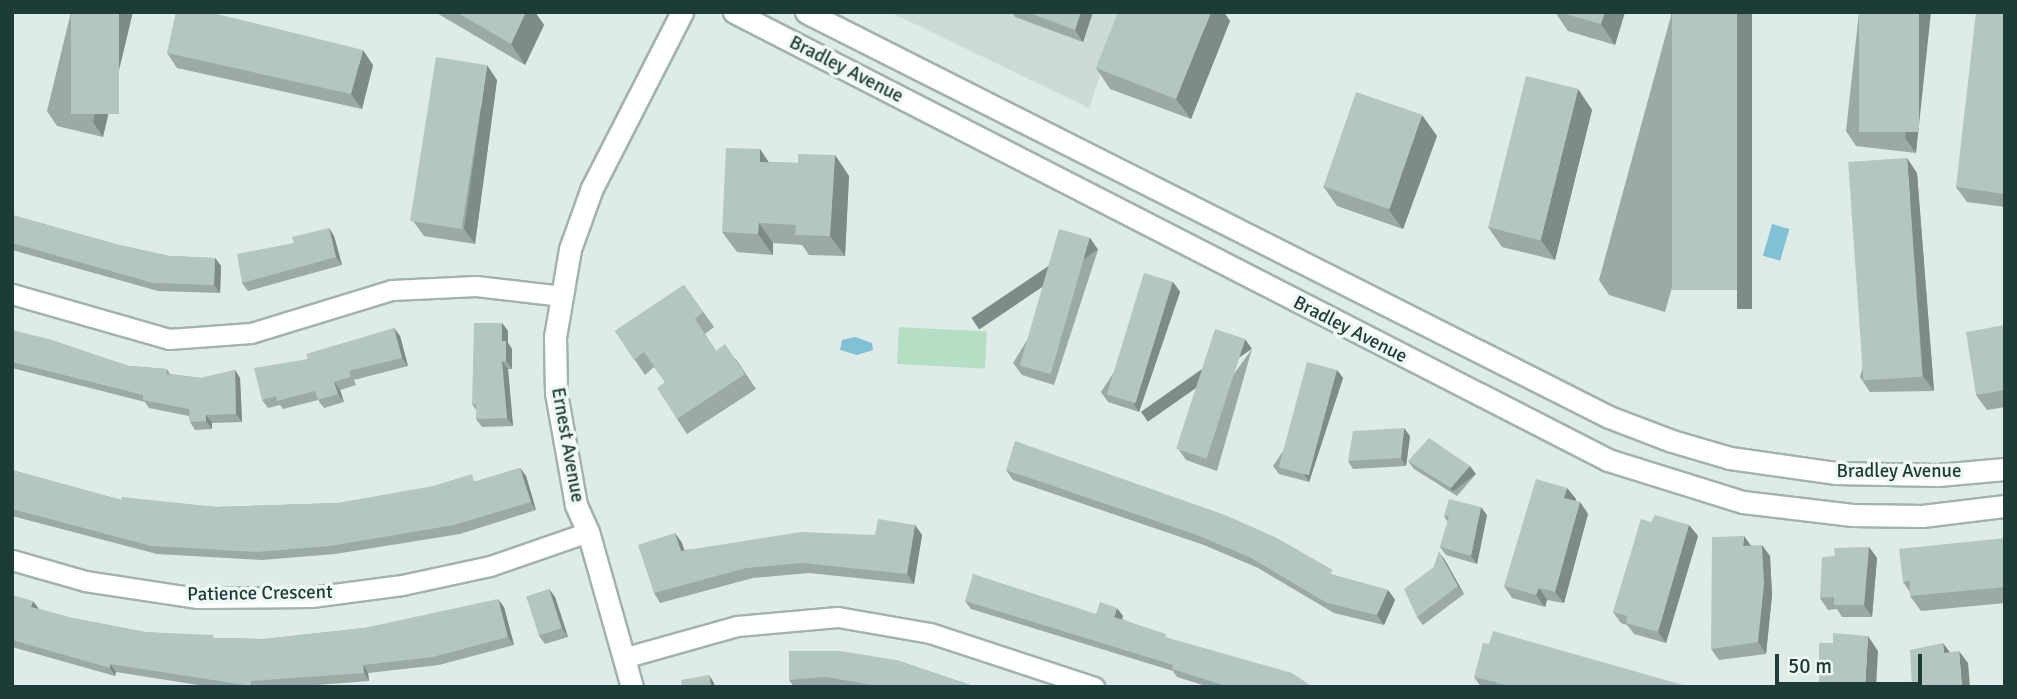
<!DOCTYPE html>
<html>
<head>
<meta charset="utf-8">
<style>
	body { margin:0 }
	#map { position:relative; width:2017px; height:699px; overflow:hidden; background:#deebe7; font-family:Signika,sans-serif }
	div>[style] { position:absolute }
	.built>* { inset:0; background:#cddbd6 }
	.green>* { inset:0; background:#b5dfc5; transform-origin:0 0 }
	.water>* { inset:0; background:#81c0d5; transform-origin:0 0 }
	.roads { filter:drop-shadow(2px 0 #a1b3af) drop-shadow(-2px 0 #a1b3af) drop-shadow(0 2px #a1b3af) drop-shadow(0 -2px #a1b3af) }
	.street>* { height:19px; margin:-9.5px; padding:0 9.5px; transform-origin:9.5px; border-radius:9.5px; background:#fff }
	.secondary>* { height:21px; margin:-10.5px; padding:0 10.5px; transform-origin:10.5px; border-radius:10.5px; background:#fff }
	.wall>* { inset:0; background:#9baaa5 }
	.shaded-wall>* { inset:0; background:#7e8b86; transform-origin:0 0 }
	.building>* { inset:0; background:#b4c6c0; transform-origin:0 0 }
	span { translate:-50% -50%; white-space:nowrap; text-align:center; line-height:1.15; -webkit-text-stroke:7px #eff8f4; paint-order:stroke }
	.street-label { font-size:19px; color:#1e3c37 }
	.frame { position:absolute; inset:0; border:14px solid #1e3c37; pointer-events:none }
	.scale { position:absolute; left:1775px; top:654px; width:147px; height:32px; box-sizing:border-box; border:4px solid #1e3c37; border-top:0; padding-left:9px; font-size:21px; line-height:24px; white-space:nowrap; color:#1e3c37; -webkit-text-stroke:5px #eff8f4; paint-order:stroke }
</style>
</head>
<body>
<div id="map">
	<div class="built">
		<div style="clip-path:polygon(890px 12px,1122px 12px,1089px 108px)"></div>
	</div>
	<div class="green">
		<div style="left:899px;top:327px;width:88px;height:37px;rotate:3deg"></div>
	</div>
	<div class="water">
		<div style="left:1772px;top:224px;width:18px;height:33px;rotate:16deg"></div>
		<div style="clip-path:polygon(855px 337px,872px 343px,873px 350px,857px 355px,840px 350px,842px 340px)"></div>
	</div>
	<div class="roads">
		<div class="street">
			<div style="left:12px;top:294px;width:163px;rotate:16deg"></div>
			<div style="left:169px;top:339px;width:82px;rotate:-4.2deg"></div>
			<div style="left:251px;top:333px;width:147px;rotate:-17deg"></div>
			<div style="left:392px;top:290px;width:84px;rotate:-2.7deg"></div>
			<div style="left:476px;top:286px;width:87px;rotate:6.6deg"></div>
			<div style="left:12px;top:560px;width:76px;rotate:16deg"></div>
			<div style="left:85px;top:581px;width:114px;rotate:8.6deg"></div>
			<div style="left:198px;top:598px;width:113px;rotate:-0.5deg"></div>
			<div style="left:311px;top:597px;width:92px;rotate:-7.5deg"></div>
			<div style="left:402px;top:585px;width:90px;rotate:-12.2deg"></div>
			<div style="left:490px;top:566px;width:104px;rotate:-19.1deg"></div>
			<div style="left:623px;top:658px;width:118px;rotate:-15.7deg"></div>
			<div style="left:737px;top:626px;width:101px;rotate:-5.1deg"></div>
			<div style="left:838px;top:617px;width:93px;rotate:9.9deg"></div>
			<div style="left:930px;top:633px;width:173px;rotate:18.2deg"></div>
		</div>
		<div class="secondary">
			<div style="left:734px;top:12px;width:982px;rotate:27.14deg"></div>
			<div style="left:1608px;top:460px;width:141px;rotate:17.3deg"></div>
			<div style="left:1743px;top:502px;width:110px;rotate:6.8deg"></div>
			<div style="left:1852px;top:515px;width:70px;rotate:0.8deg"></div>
			<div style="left:1922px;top:516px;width:84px;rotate:-6.9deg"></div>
			<div style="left:806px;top:12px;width:899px;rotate:26.76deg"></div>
			<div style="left:1609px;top:417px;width:67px;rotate:20.9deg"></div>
			<div style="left:1672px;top:441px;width:60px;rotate:16.3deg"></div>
			<div style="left:1730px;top:458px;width:106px;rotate:8.1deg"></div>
			<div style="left:1835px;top:473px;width:103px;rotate:1.1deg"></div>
			<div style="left:1938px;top:475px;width:67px;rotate:-5.1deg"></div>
			<div style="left:632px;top:687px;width:161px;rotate:-105.8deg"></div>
			<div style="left:588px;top:532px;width:30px;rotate:-114deg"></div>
			<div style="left:576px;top:505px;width:114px;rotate:-100.1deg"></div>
			<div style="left:556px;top:393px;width:56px;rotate:-91deg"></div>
			<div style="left:555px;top:337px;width:89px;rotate:-80.3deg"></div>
			<div style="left:570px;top:249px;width:65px;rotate:-70.2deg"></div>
			<div style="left:592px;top:188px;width:198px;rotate:-62.9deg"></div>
		</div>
	</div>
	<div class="wall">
		<div style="clip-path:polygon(71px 12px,103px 137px,57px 126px,47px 111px)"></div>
		<div style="clip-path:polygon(435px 12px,535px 12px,544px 25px,525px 65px)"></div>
		<div style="clip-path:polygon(1012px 12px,1093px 12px,1083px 42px,1015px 17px)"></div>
		<div style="clip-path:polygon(1555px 12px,1625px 12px,1615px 45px,1568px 31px)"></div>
		<div style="clip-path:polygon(1672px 12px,1752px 12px,1665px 312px,1609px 295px,1599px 280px)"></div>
		<div style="clip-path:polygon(1859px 12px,1916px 153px,1856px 146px,1846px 131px)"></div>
		<div style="clip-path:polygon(2005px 12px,2005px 207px,1967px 202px,1956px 187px)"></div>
		<div style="clip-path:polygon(1230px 21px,1191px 119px,1110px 89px,1096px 68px)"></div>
		<div style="clip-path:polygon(167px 53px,373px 65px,362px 109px,177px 68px)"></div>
		<div style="clip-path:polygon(497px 80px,475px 244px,424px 236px,413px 221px)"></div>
		<div style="clip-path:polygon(1578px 89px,1592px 110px,1555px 260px,1502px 247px,1488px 227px)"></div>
		<div style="clip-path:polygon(1437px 136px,1403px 229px,1337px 206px,1323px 186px)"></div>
		<div style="clip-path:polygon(835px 155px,849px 176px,845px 256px,809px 255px,802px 245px,773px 243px,773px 255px,737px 252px,722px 232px,769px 162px,798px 163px)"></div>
		<div style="clip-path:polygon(1917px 173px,1934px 391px,1870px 392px,1860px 377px)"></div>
		<div style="clip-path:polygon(12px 215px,119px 245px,169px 256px,215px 258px,221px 266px,220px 293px,158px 291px,12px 250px)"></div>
		<div style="clip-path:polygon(329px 228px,334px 236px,342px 265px,248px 291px,242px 283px,294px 243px)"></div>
		<div style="clip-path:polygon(1090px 238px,1098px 250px,1054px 385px,1022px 375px,1013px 363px)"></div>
		<div style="clip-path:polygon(1173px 282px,1180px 292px,1139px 412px,1108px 402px,1101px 392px)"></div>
		<div style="clip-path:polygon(684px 285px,714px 327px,705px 334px,716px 351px,736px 359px,756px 389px,687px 434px,677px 419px,665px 382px,654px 367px,645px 375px,615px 331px)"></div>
		<div style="clip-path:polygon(502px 323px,508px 331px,508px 343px,512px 349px,512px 369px,508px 369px,513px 426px,482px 427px,476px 419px,476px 410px,472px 404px)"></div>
		<div style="clip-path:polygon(2005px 325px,2005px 407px,1987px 410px,1976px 395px)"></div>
		<div style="clip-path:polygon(394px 328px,400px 336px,408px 366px,354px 380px,356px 385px,340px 390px,344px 402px,324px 408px,318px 400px,283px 409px,280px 405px,268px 408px,262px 400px,308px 359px)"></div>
		<div style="clip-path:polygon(12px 330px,129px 366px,167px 369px,170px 374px,201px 378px,235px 370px,240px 378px,242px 422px,212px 423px,212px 429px,195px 430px,190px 422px,189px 416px,149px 408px,145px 402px,12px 368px)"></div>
		<div style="clip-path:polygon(1252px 349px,1217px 471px,1186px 460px,1179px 450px)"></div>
		<div style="clip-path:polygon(1337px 370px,1343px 378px,1309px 482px,1279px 474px,1273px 466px)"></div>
		<div style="clip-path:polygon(1410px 436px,1406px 466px,1353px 469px,1348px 461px)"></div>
		<div style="clip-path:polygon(1408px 461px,1476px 474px,1457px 496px,1414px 469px)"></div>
		<div style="clip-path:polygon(520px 468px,526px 476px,536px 510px,460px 534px,335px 554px,262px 560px,157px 554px,12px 516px,12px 470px,121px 500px,217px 507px,338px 503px,477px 481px)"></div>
		<div style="clip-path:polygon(1006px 470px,1337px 576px,1388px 590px,1395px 600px,1384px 625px,1334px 613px,1258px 568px,1204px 545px,1013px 480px)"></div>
		<div style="clip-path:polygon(1567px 488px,1576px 499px,1575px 501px,1580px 502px,1588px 514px,1564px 603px,1547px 600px,1545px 607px,1512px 598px,1504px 586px)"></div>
		<div style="clip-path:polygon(1487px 515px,1477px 564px,1446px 555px,1440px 547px,1448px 522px,1444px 516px)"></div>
		<div style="clip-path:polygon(1651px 522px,1689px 525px,1698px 536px,1666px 643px,1634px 634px,1627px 625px,1621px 623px,1613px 612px)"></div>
		<div style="clip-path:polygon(915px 525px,922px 535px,914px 584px,809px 573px,753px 578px,660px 603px,654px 593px,675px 533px,682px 543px,684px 550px,875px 535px)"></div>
		<div style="clip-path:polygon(2005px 538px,2005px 603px,1921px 611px,1910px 596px,1910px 592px,1903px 582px)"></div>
		<div style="clip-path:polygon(1751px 545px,1770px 556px,1772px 595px,1766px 654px,1719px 660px,1711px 649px)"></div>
		<div style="clip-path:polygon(1869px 547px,1877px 558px,1872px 617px,1842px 617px,1837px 609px,1828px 610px,1820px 598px,1835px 556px)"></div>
		<div style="clip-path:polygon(1439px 552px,1464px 594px,1423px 625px,1417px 617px)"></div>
		<div style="clip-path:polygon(549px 589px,555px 597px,568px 637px,545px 644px,539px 636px)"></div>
		<div style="clip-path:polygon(12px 595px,39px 609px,72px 618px,145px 632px,216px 638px,264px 639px,364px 628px,504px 607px,514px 645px,439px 665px,368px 673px,369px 681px,290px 687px,211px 687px,116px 672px,115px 676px,12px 647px)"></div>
		<div style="clip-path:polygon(965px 601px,1096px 614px,1123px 616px,1122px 619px,1170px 639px,1313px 687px,1209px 687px,1177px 677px,1173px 671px,971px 609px)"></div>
		<div style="clip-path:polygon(896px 660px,976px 687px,842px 687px,832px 685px,794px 687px,789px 680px)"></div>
		<div style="clip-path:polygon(1474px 677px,1690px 687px,1481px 687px)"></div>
	</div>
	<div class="shaded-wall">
		<div style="clip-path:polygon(119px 12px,133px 12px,103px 137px,93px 122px)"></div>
		<div style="clip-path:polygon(526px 12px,535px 12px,544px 25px,525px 65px,511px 44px)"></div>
		<div style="clip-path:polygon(1081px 12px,1093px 12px,1083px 42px,1075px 30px)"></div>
		<div style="clip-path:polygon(1211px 12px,1224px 12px,1230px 21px,1191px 119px,1176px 99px)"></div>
		<div style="clip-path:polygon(1605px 12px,1625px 12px,1615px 45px,1601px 24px)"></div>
		<div style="left:1737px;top:12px;width:15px;height:297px"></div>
		<div style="clip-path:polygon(1919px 12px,1931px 12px,1916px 153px,1905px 138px)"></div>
		<div style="clip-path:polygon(363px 50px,373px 65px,362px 109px,351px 94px)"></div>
		<div style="clip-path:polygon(487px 65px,497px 80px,475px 244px,464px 229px)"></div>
		<div style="clip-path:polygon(1578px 89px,1592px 110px,1555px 260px,1541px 240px)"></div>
		<div style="clip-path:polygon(1422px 115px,1437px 136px,1403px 229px,1388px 209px)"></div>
		<div style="clip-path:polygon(760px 149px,774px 170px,760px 162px)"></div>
		<div style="clip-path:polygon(835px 155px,849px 176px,845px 256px,830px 236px)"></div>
		<div style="clip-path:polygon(1907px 158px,1917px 173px,1934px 391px,1923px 376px)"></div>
		<div style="clip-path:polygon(759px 223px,773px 243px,773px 255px,758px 234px)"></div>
		<div style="clip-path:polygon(329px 228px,334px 236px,342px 265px,336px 257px)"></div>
		<div style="left:1090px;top:238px;width:14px;height:143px;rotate:56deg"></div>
		<div style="clip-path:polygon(215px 258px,221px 266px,220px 293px,214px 285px)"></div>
		<div style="clip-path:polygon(1173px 282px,1180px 292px,1139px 412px,1132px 401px)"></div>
		<div style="clip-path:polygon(502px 323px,508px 331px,508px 343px,512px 349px,512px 369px,506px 361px,502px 341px)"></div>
		<div style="clip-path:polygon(394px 328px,400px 336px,408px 366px,402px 358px)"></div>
		<div style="left:1245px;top:339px;width:12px;height:127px;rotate:55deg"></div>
		<div style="clip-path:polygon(502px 361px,508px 369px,513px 426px,507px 418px)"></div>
		<div style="clip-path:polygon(235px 370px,240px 378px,242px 422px,236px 414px)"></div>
		<div style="clip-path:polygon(1337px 370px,1343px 378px,1309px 482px,1304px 474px)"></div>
		<div style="clip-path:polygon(334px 382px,340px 390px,344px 402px,338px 394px)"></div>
		<div style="clip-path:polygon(206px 415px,212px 423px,212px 429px,206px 421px)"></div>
		<div style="clip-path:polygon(1404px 428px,1410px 436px,1406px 466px,1401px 458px)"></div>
		<div style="left:1470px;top:466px;width:10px;height:29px;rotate:53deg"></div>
		<div style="clip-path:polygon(520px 468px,526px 476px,536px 510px,531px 502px)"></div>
		<div style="clip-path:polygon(1567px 488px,1576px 499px,1572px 510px,1564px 498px)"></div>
		<div style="clip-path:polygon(1580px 502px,1588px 514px,1564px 603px,1555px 592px)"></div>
		<div style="clip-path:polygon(1481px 507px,1487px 515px,1477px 564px,1471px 556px)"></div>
		<div style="clip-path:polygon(915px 525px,922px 535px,914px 584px,907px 574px)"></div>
		<div style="clip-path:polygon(1689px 525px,1698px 536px,1666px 643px,1658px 632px)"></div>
		<div style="clip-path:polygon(675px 533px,682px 543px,688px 561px,681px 551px)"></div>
		<div style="clip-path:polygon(1744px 536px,1752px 547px,1743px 546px)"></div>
		<div style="clip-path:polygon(1762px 545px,1770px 556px,1772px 595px,1766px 654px,1758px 642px)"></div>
		<div style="clip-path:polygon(1869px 547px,1877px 558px,1872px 617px,1864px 605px)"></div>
		<div style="clip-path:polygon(1439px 552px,1445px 560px,1464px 594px,1458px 586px)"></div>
		<div style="clip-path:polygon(1539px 588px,1547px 600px,1545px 607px,1536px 595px)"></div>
		<div style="clip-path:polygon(549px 589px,555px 597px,568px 637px,562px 628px)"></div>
		<div style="clip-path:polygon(1388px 590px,1395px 600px,1384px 625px,1377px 615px)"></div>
		<div style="clip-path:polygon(498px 599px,504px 607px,514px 645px,508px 637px)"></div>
		<div style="clip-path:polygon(33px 601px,39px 609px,31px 607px)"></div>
		<div style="clip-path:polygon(1117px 608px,1123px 616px,1120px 625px,1114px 617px)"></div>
		<div style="clip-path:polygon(1868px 636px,1878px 651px,1876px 687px,1865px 687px)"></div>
		<div style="clip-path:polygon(1943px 643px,1952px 655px,1944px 653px)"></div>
		<div style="clip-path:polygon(1959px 651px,1968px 663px,1970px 687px,1962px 687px)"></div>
		<div style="clip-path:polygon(110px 664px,116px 672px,115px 676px,110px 668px)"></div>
		<div style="clip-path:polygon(363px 665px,368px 673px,369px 681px,364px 673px)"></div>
		<div style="clip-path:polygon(709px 675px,714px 683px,715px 687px,711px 687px)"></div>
	</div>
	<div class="building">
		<div style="left:71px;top:12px;width:48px;height:102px"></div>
		<div style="clip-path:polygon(176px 12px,209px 12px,363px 50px,351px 94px,167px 53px)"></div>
		<div style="clip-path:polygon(456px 12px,526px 12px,511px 44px)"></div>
		<div style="clip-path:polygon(1027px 12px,1081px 12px,1075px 30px)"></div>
		<div style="clip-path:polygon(1118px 12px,1211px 12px,1176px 99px,1096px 68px)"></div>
		<div style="clip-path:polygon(1558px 12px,1605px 12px,1601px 24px)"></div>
		<div style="left:1672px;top:12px;width:65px;height:278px"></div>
		<div style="left:1859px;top:12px;width:60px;height:120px"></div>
		<div style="clip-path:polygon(1976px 12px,2005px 12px,2005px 194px,1956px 187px)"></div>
		<div style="left:436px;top:57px;width:52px;height:166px;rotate:9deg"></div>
		<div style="left:1526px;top:76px;width:54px;height:156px;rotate:14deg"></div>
		<div style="left:1356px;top:92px;width:70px;height:100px;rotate:19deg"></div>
		<div style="clip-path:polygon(726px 148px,760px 149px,760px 162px,798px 163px,798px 154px,835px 155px,830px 236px,795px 235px,796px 225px,759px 223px,758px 234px,722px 232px)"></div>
		<div style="left:1907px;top:158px;width:219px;height:59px;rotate:86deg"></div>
		<div style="clip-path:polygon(12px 215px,119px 245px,169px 256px,215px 258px,214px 285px,153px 283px,12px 243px)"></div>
		<div style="clip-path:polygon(329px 228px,336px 257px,242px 283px,237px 254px,294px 243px,292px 237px)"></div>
		<div style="left:1059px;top:229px;width:32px;height:142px;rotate:16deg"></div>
		<div style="left:1144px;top:273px;width:30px;height:127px;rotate:17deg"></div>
		<div style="clip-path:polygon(684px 285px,703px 312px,695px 319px,716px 351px,725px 344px,745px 374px,677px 419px,657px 388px,665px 382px,644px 352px,634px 360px,615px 331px)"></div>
		<div style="clip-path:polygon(474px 323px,502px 323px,502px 341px,506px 341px,506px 361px,502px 361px,507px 418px,476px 419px,476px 404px,472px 404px)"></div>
		<div style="clip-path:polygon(2005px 325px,2005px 390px,1976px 395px,1966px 332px)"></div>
		<div style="clip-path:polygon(394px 328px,402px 358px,349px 371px,351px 377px,334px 382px,338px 394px,318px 400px,315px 391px,277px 401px,276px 396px,262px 400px,254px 368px,308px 359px,306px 354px)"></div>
		<div style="left:1215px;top:329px;width:32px;height:126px;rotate:18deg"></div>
		<div style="clip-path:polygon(12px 330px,49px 339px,129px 366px,167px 369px,166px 374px,201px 378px,235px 370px,236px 414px,206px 415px,206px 421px,190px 422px,189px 409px,143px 400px,143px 395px,12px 362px)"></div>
		<div style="left:1307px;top:362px;width:31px;height:109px;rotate:15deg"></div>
		<div style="clip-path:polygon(1404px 428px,1401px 458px,1348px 461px,1353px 431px)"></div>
		<div style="clip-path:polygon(1429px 438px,1470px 466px,1451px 488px,1408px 461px)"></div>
		<div style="clip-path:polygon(1015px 441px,1225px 515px,1275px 537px,1333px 570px,1330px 574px,1388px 590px,1377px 615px,1327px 603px,1251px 558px,1197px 535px,1006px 470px)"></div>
		<div style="clip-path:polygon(520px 468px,531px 502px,454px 525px,330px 546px,257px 552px,151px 546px,12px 509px,12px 470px,121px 500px,122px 497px,217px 507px,338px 503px,433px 486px,472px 474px,474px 482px)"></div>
		<div style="clip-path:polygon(1536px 479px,1567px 488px,1564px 498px,1580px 502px,1555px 592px,1539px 588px,1536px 595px,1504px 586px)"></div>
		<div style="clip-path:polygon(1449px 499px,1481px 507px,1471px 556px,1440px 547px,1449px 516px,1444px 516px)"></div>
		<div style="clip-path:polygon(1655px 515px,1689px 525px,1658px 632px,1626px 623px,1627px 616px,1613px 612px,1641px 519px,1651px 522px)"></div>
		<div style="clip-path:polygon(878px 519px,915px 525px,907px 574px,802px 563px,746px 568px,654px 593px,638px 545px,675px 533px,681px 551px,801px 532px,875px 535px)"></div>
		<div style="clip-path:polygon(1744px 536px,1743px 546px,1762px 545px,1764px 584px,1758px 642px,1711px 649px,1712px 537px)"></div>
		<div style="clip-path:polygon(2005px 538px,2005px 587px,1910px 596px,1910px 581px,1903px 582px,1899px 549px)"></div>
		<div style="clip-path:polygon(1869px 547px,1864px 605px,1834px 605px,1834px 597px,1820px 598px,1822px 557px,1835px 556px,1834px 548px)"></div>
		<div style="clip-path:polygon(1439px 552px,1458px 586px,1417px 617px,1404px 589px,1434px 567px)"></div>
		<div style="clip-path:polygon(973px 574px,1096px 614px,1100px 602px,1117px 608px,1114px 617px,1166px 634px,1165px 637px,1292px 673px,1313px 687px,1229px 687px,1172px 669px,1173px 665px,965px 601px)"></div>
		<div style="left:549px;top:589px;width:41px;height:24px;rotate:72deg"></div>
		<div style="clip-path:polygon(12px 595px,33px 601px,31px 607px,72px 618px,145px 632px,213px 635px,213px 638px,264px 639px,364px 628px,498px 599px,508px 637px,433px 657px,363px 665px,364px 673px,251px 681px,251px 686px,110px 664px,110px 668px,12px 640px)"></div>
		<div style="clip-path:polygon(1493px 631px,1690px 687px,1514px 687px,1474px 677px,1483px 643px,1489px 644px)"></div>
		<div style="clip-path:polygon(1833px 633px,1868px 636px,1865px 687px,1819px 687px,1819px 643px,1833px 643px)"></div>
		<div style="clip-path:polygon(1943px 643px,1944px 653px,1959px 651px,1962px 687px,1912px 687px,1910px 650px)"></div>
		<div style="clip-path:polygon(789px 651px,840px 651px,896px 660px,976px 687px,884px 687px,826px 677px,789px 680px)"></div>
		<div style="clip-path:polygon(709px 675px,711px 687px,682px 687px,681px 680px)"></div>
	</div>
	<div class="street-label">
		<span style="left:846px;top:70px;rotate:27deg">Bradley Avenue</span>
		<span style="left:1350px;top:330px;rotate:27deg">Bradley Avenue</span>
		<span style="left:567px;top:445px;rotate:80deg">Ernest Avenue</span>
		<span style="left:1899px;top:472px">Bradley Avenue</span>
		<span style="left:260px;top:594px;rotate:-1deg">Patience Crescent</span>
	</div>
	<div class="frame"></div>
	<div class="scale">50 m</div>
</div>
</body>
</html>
